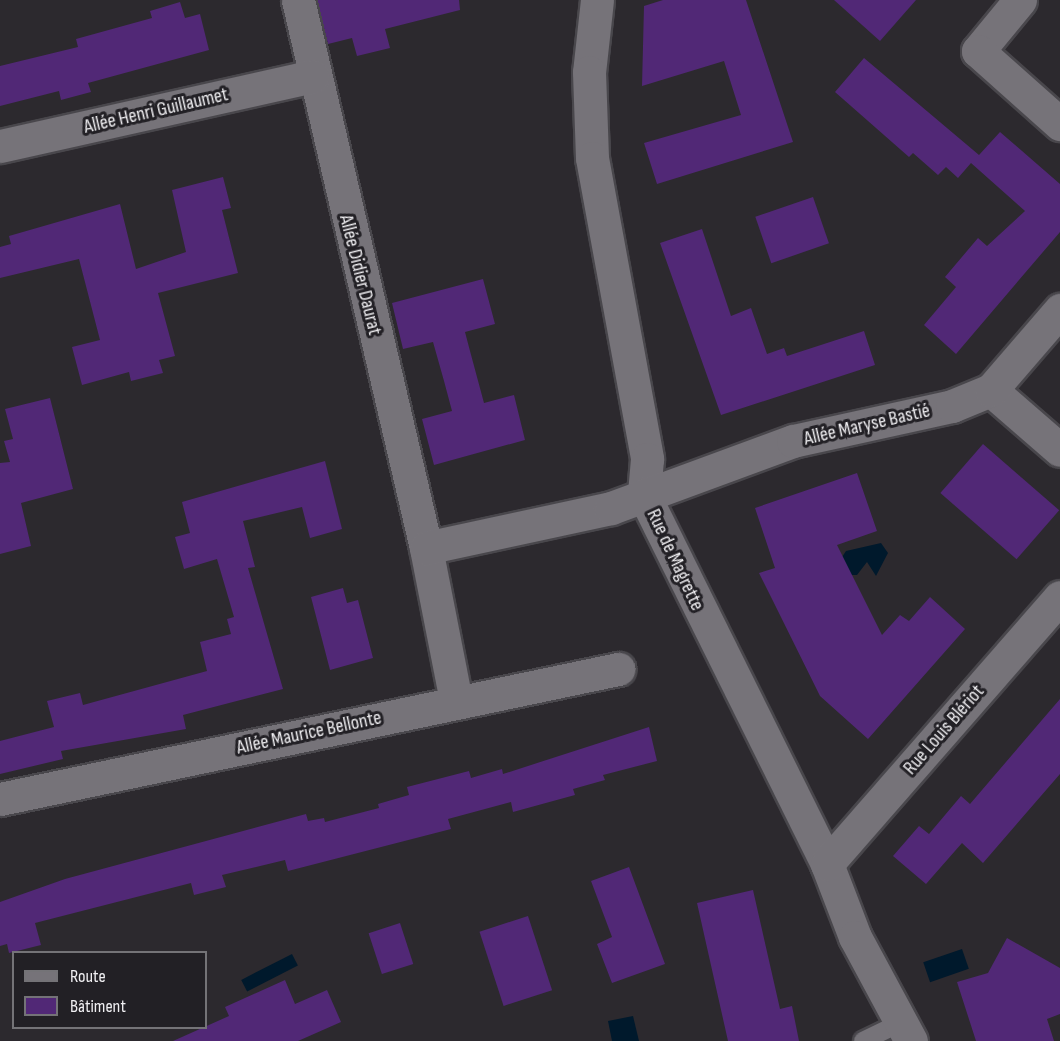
<!DOCTYPE html>
<html>
<head>
<meta charset="utf-8">
<style>
	body { margin:0 }
	#map { position:relative; width:1060px; height:1041px; overflow:hidden; background:#2c292e; font-family:"Sofia Sans Condensed",sans-serif }
	div>[style] { position:absolute }
	.water>* { inset:0; background:#00192c; transform-origin:0 0 }
	.building>* { inset:0; background:#512876; transform-origin:0 0 }
	.roads { filter:drop-shadow(2px 0 #49474c) drop-shadow(-2px 0 #49474c) drop-shadow(0 2px #49474c) drop-shadow(0 -2px #49474c) }
	.service>* { height:18px; margin:-9px; padding:0 9px; transform-origin:9px; border-radius:9px; background:#767379 }
	.minor>* { height:33px; margin:-16.5px; padding:0 16.5px; transform-origin:16.5px; border-radius:16.5px; background:#767379 }
	span { translate:-50% -50%; white-space:nowrap; text-align:center; line-height:1.15; -webkit-text-stroke:6px #222025; paint-order:stroke }
	.street-label { font-size:20px; color:#f0eff2 }
	.legend { position:absolute; left:12px; top:951px; width:195px; height:78px; box-sizing:border-box; background:#222025; border:2px solid #747377; margin:0; padding:8px 10px; list-style:none; font-size:18px; color:#f0eff2 }
	.legend li { display:flex; align-items:center; gap:12px; height:30px }
	.legend b { width:30px; border:2px solid #747377 }
</style>
</head>
<body>
<div id="map">
	<div class="water">
		<div style="clip-path:polygon(881px 543px,888px 553px,876px 576px,867px 562px,857px 575px,846px 575px,840px 560px,846px 551px)"></div>
		<div style="left:962px;top:949px;width:21px;height:41px;rotate:71deg"></div>
		<div style="left:292px;top:954px;width:13px;height:57px;rotate:63deg"></div>
		<div style="clip-path:polygon(633px 1016px,639px 1041px,612px 1041px,608px 1021px)"></div>
	</div>
	<div class="building">
		<div style="clip-path:polygon(317px 0,459px 0,460px 10px,385px 29px,390px 48px,357px 56px,352px 38px,328px 44px)"></div>
		<div style="clip-path:polygon(663px 0,746px 0,793px 142px,657px 184px,644px 143px,741px 115px,724px 61px,642px 86px,644px 6px)"></div>
		<div style="clip-path:polygon(834px 0,916px 0,880px 41px)"></div>
		<div style="clip-path:polygon(180px 2px,185px 18px,200px 14px,209px 50px,88px 83px,91px 92px,61px 100px,59px 91px,0 106px,0 66px,78px 47px,76px 39px,152px 18px,150px 11px)"></div>
		<div style="clip-path:polygon(864px 58px,979px 155px,1000px 132px,1060px 184px,1060px 232px,956px 354px,924px 325px,956px 287px,945px 277px,978px 238px,987px 246px,1025px 211px,971px 163px,958px 178px,946px 167px,938px 175px,913px 153px,909px 157px,835px 92px)"></div>
		<div style="clip-path:polygon(223px 177px,231px 208px,222px 210px,238px 273px,158px 293px,175px 356px,159px 360px,163px 373px,131px 381px,129px 372px,82px 385px,72px 347px,100px 340px,79px 259px,0 278px,0 247px,11px 244px,9px 236px,120px 204px,136px 269px,186px 252px,172px 190px)"></div>
		<div style="left:813px;top:197px;width:49px;height:61px;rotate:71deg"></div>
		<div style="clip-path:polygon(702px 229px,731px 316px,751px 308px,767px 354px,784px 348px,787px 356px,864px 331px,875px 365px,721px 415px,660px 243px)"></div>
		<div style="clip-path:polygon(483px 279px,495px 324px,465px 332px,470px 351px,484px 403px,514px 395px,525px 440px,434px 465px,422px 419px,452px 411px,444px 381px,433px 342px,403px 349px,392px 303px)"></div>
		<div style="clip-path:polygon(50px 398px,73px 489px,21px 503px,31px 546px,0 554px,0 463px,10px 462px,4px 441px,13px 439px,5px 409px)"></div>
		<div style="left:983px;top:444px;width:101px;height:65px;rotate:41deg"></div>
		<div style="clip-path:polygon(325px 461px,342px 529px,310px 538px,302px 507px,243px 521px,255px 567px,248px 568px,283px 689px,183px 715px,186px 729px,61px 751px,63px 759px,0 774px,0 741px,54px 727px,47px 701px,80px 693px,83px 705px,207px 671px,200px 642px,231px 634px,227px 619px,234px 617px,217px 559px,184px 569px,175px 537px,190px 533px,182px 502px)"></div>
		<div style="clip-path:polygon(857px 473px,877px 531px,837px 545px,882px 635px,900px 615px,909px 621px,930px 597px,965px 629px,868px 739px,820px 696px,773px 601px,759px 573px,775px 568px,755px 508px)"></div>
		<div style="clip-path:polygon(343px 588px,347px 603px,358px 600px,373px 658px,330px 670px,311px 597px)"></div>
		<div style="clip-path:polygon(1060px 699px,1060px 774px,983px 863px,962px 843px,926px 884px,893px 856px,919px 826px,929px 834px,961px 796px,970px 804px)"></div>
		<div style="clip-path:polygon(649px 727px,657px 761px,603px 775px,605px 780px,573px 789px,575px 795px,513px 812px,511px 802px,448px 819px,451px 829px,288px 871px,285px 860px,222px 875px,226px 887px,194px 895px,191px 883px,35px 923px,41px 945px,9px 953px,7px 944px,0 946px,0 902px,65px 879px,306px 814px,308px 821px,324px 818px,325px 822px,379px 808px,378px 804px,409px 795px,407px 787px,469px 771px,471px 778px,502px 769px,503px 774px)"></div>
		<div style="clip-path:polygon(629px 867px,665px 964px,612px 983px,597px 944px,612px 937px,591px 881px)"></div>
		<div style="clip-path:polygon(753px 890px,780px 1009px,792px 1006px,799px 1041px,728px 1041px,697px 903px)"></div>
		<div style="left:528px;top:916px;width:78px;height:51px;rotate:72deg"></div>
		<div style="left:400px;top:923px;width:43px;height:33px;rotate:72deg"></div>
		<div style="clip-path:polygon(1007px 938px,1060px 968px,1060px 1014px,1047px 1019px,1054px 1041px,976px 1041px,957px 982px,988px 973px)"></div>
		<div style="clip-path:polygon(285px 980px,295px 1004px,327px 990px,341px 1022px,298px 1041px,173px 1041px,229px 1016px,225px 1007px)"></div>
	</div>
	<div class="roads">
		<div class="service">
			<div style="left:863px;top:1041px;width:41px;rotate:-25.9deg"></div>
		</div>
		<div class="minor">
			<div style="left:298px;top:0;width:563px;rotate:76.85deg"></div>
			<div style="left:597px;top:0;width:72px;rotate:96.3deg"></div>
			<div style="left:589px;top:72px;width:86px;rotate:88deg"></div>
			<div style="left:592px;top:158px;width:306px;rotate:79.6deg"></div>
			<div style="left:647px;top:459px;width:36px;rotate:95deg"></div>
			<div style="left:644px;top:495px;width:412px;rotate:63.6deg"></div>
			<div style="left:827px;top:864px;width:78px;rotate:69deg"></div>
			<div style="left:855px;top:937px;width:118px;rotate:61.7deg"></div>
			<div style="left:1020px;top:0;width:66px;rotate:129.5deg"></div>
			<div style="left:978px;top:51px;width:110px;rotate:41.7deg"></div>
			<div style="left:0;top:146px;width:320px;rotate:-12.6deg"></div>
			<div style="left:991px;top:390px;width:91px;rotate:41deg"></div>
			<div style="left:456px;top:701px;width:156px;rotate:-101.1deg"></div>
			<div style="left:426px;top:548px;width:189px;rotate:-12.2deg"></div>
			<div style="left:611px;top:508px;width:194px;rotate:-20.2deg"></div>
			<div style="left:793px;top:441px;width:163px;rotate:-12.4deg"></div>
			<div style="left:952px;top:406px;width:42px;rotate:-22.3deg"></div>
			<div style="left:991px;top:390px;width:106px;rotate:-49.2deg"></div>
			<div style="left:0;top:799px;width:632px;rotate:-11.88deg"></div>
			<div style="left:827px;top:864px;width:354px;rotate:-48.9deg"></div>
		</div>
	</div>
	<div class="street-label">
		<span style="left:156px;top:111px;rotate:-13deg">Allée Henri Guillaumet</span>
		<span style="left:360px;top:275px;rotate:76deg">Allée Didier Daurat</span>
		<span style="left:867px;top:425px;rotate:-13deg">Allée Maryse Bastié</span>
		<span style="left:675px;top:560px;rotate:65deg">Rue de Magrette</span>
		<span style="left:944px;top:730px;rotate:-49deg">Rue Louis Blériot</span>
		<span style="left:309px;top:733px;rotate:-12deg">Allée Maurice Bellonte</span>
	</div>
	<ul class="legend">
	<li><b style="height:8px;background:#767379"></b>Route</li>
	<li><b style="height:16px;background:#512876"></b>Bâtiment</li>
	</ul>
</div>
</body>
</html>
